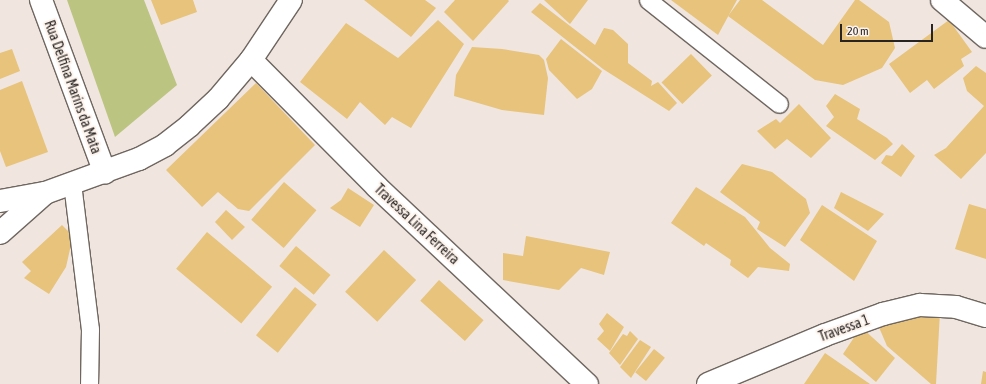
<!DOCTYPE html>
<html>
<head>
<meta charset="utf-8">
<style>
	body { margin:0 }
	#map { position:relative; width:986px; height:384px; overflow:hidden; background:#f0e6df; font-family:"Asap Condensed",sans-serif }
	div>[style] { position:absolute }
	.green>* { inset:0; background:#bcc482 }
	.building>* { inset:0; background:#e7c37b; transform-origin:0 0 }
	.roads { filter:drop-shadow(1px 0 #6f6660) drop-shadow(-1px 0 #6f6660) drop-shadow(0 1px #6f6660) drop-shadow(0 -1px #6f6660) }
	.lane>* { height:17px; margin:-8.5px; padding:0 8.5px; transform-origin:8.5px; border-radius:8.5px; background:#fff }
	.street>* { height:22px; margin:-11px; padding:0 11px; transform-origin:11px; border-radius:11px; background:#fff }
	.secondary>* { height:22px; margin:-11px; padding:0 11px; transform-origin:11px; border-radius:11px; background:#fff }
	span { translate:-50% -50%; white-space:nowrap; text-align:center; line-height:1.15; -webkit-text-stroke:4px #fdf3ec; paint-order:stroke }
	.street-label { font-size:14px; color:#282422 }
	.scale { position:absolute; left:840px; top:24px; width:93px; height:18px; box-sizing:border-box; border:2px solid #282422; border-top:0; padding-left:5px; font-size:12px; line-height:14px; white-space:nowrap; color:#282422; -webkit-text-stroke:3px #fdf3ec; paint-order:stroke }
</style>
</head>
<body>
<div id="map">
	<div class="green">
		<div style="clip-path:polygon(67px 0,144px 0,177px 85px,115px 137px)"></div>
	</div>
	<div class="building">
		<div style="clip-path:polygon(151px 0,193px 0,197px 12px,161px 25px)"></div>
		<div style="clip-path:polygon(364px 0,425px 0,436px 8px,411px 37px)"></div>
		<div style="clip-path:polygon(455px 0,508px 0,509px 1px,473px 41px,444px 12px)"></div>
		<div style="clip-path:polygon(544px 0,588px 0,570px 24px)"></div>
		<div style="clip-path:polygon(671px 0,737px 0,718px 35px)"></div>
		<div style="clip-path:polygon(740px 0,762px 0,823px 45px,855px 0,859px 0,889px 22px,895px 48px,882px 68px,843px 85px,815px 80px,728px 16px)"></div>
		<div style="clip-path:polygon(540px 3px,595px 45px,604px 28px,613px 30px,628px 44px,628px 63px,652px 81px,651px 86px,658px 82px,677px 103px,669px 111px,603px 69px,531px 12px)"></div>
		<div style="clip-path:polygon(438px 20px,464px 44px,411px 128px,392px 117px,385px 125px,360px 102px,347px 119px,300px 82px,346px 23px,398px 58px)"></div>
		<div style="clip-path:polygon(949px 20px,972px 52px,961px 59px,964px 66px,934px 89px,927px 80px,910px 93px,889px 64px)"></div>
		<div style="clip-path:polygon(561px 39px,602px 71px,592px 89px,577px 99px,549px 70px,546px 59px)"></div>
		<div style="clip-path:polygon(472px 47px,502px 49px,539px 55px,544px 60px,548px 78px,544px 115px,502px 110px,454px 96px,456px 75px)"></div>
		<div style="clip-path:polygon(12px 49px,20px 71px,0 79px,0 53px)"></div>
		<div style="left:691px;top:54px;width:30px;height:41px;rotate:46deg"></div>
		<div style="clip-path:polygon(976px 66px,986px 73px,986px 153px,961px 179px,934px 155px,946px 148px,984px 106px,967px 91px,963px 78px)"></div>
		<div style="clip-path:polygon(22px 81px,48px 152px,6px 167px,0 151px,0 90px)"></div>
		<div style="clip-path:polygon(256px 83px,315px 145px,249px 211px,238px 209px,218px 192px,202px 207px,166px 170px)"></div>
		<div style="clip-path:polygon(835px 94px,860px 109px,857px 119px,887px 138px,893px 144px,875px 160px,826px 126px,834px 117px,826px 106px)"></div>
		<div style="clip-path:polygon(799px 104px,831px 138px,811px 158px,787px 139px,775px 149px,757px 131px,776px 119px,780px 123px)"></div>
		<div style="clip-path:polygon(902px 144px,915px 156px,901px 177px,881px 163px,886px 155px,892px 156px)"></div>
		<div style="clip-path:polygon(742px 164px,772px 172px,806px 199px,810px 213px,785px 247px,757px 229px,760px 222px,720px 192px)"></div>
		<div style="left:284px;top:182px;width:43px;height:50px;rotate:41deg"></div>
		<div style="clip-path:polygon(696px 187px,745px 217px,770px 248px,790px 264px,789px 271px,758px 267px,748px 278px,730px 265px,731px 260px,706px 243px,704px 246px,671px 223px)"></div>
		<div style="clip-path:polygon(348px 188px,374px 205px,360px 227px,330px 208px,341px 200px)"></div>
		<div style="clip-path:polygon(841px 192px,884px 214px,868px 231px,834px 208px)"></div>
		<div style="clip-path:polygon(969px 204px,986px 209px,986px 259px,955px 249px)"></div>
		<div style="clip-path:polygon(822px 205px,877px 241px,854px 281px,800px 240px)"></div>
		<div style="clip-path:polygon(226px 210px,245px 227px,232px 240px,215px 222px)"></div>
		<div style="clip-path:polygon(62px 225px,73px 236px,66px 267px,49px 294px,24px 278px,31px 271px,22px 262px)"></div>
		<div style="left:207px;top:232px;width:85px;height:48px;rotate:40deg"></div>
		<div style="clip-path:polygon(526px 236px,610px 252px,604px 275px,581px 268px,559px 290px,503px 280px,503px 253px,523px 256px)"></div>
		<div style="left:296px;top:246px;width:45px;height:26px;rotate:40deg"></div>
		<div style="left:384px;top:250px;width:44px;height:57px;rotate:43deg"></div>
		<div style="left:439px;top:280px;width:60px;height:28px;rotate:42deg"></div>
		<div style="left:295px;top:287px;width:28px;height:62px;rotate:39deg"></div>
		<div style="clip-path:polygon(940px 312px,936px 384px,931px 384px,887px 346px,878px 325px)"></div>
		<div style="clip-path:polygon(607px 313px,624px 327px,610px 351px,597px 339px,604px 331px,599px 324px)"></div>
		<div style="clip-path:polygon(861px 327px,895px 358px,876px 382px,843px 354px)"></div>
		<div style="clip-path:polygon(630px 331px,638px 339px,620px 365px,609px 353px,623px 334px,627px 336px)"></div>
		<div style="clip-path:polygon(640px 340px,651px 347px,631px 378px,620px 367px)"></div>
		<div style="left:654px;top:349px;width:14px;height:30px;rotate:39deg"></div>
		<div style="clip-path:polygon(825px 353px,870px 384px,804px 384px)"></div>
		<div style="clip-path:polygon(983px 371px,986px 372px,986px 384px,981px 384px)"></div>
	</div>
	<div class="roads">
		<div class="lane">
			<div style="left:648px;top:0;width:167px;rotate:38.4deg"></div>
			<div style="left:72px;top:183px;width:147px;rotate:83deg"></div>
			<div style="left:90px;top:329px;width:55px;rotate:91deg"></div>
		</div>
		<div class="street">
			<div style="left:41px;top:0;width:184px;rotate:69.7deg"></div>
			<div style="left:942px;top:0;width:57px;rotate:40.1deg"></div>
			<div style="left:251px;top:60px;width:179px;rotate:45.2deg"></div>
			<div style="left:377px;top:187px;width:288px;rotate:43.2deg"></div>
			<div style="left:0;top:201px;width:46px;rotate:-10.1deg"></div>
			<div style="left:708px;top:384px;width:127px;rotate:-22.7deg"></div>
			<div style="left:825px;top:335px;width:62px;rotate:-19.9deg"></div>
			<div style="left:883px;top:314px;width:38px;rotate:-14deg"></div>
			<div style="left:920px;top:305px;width:36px;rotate:3deg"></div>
			<div style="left:956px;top:307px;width:31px;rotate:17deg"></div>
		</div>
		<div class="secondary">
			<div style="left:0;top:233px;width:60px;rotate:-41.6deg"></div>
			<div style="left:45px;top:193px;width:100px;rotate:-19.9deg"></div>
			<div style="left:139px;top:159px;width:30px;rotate:-28deg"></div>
			<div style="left:165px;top:145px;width:31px;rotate:-38deg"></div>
			<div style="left:189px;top:126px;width:40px;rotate:-43deg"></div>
			<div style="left:218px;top:99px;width:51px;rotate:-49.8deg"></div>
			<div style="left:251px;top:60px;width:72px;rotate:-56.3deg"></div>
		</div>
	</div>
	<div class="street-label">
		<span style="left:73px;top:87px;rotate:70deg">Rua Delfina Marins da Mata</span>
		<span style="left:417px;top:224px;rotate:43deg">Travessa Lina Ferreira</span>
		<span style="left:844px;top:328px;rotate:-20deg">Travessa 1</span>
	</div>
	<div class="scale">20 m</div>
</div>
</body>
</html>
